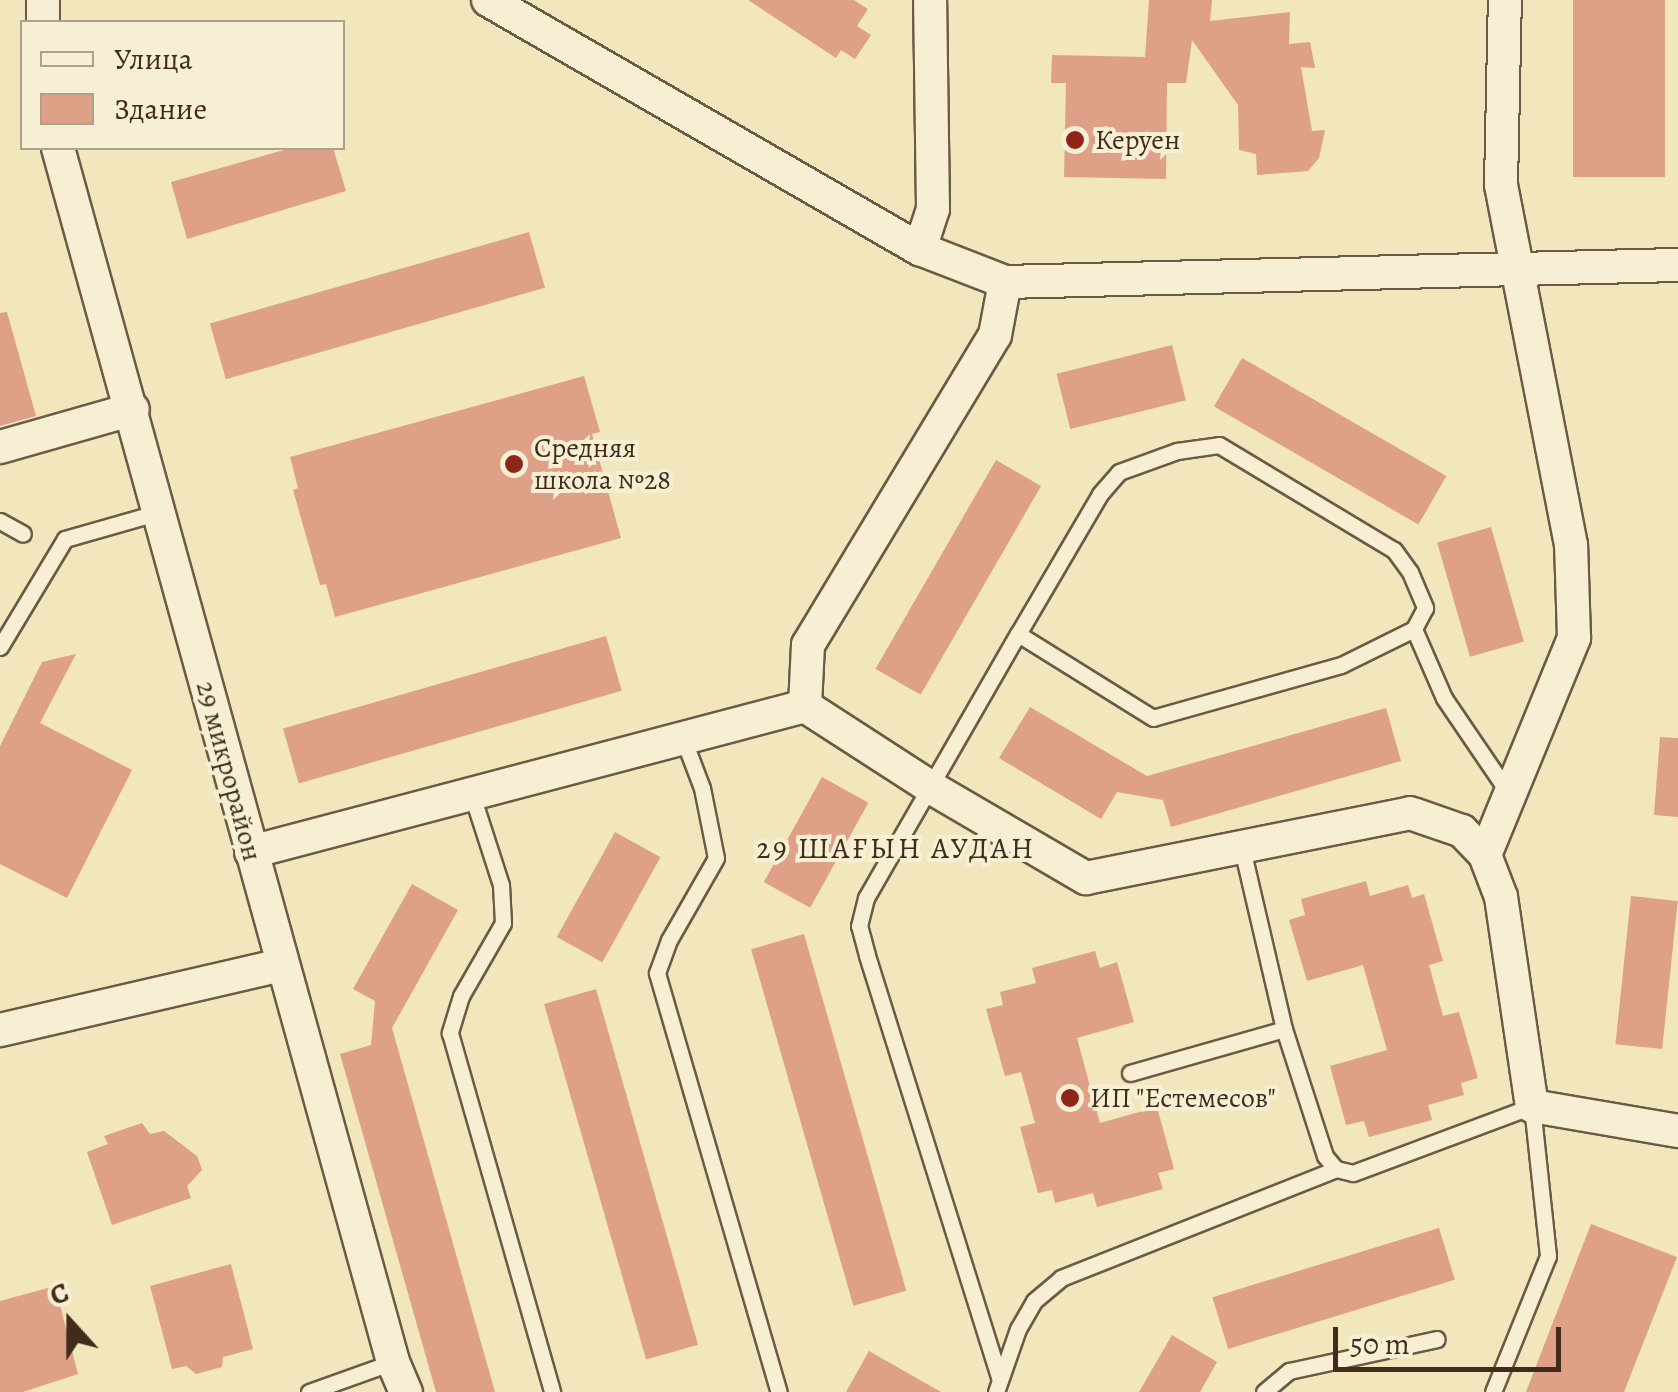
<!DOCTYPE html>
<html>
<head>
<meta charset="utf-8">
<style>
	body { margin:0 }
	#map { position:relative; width:1678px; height:1392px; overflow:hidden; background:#f2e6bd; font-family:Alegreya,serif }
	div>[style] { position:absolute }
	.building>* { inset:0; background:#dea087; transform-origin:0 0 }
	.roads { filter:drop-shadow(2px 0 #6d5a44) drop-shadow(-2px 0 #6d5a44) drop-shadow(0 2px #6d5a44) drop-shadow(0 -2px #6d5a44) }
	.service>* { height:15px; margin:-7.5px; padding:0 7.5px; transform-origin:7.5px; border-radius:7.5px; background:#f7efd4 }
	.minor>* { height:32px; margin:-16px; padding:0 16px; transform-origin:16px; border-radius:16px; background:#f7efd4 }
	.dots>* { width:28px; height:28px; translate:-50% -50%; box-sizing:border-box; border:5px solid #f7efd4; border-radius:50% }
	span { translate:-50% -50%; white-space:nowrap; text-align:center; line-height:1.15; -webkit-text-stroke:8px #f7efd4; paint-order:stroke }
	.poi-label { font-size:28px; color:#412c1b }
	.left { translate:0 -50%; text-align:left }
	.street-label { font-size:28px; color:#412c1b }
	.neighbourhood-label { font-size:30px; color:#412c1b; letter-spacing:2.5px }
	.legend { position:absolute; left:20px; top:20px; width:325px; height:130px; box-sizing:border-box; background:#f7efd4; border:2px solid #aea18a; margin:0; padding:12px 18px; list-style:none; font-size:30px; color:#412c1b }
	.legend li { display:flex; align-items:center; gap:20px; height:50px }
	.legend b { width:50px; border:2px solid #aea18a }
	.north { position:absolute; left:20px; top:1272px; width:100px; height:100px; -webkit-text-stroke:8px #f7efd4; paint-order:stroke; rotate:339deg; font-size:28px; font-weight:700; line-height:40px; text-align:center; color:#412c1b }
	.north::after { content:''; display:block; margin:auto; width:35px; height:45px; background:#412c1b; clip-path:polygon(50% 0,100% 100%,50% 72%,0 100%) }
	.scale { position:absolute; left:1333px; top:1327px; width:228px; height:45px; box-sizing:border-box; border:5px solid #412c1b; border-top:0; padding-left:12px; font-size:30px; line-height:35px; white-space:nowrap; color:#412c1b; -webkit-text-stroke:8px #f7efd4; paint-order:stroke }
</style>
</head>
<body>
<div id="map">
	<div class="building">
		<div style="clip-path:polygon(748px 0,854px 0,868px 9px,857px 26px,871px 35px,855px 59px,841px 50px,836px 58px)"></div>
		<div style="clip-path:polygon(1149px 0,1212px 0,1210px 21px,1290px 12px,1289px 44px,1310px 42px,1315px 68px,1301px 67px,1312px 131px,1325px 130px,1319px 158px,1308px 171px,1257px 175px,1256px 154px,1239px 150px,1238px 105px,1192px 40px,1186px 83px,1167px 83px,1166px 179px,1064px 177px,1066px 83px,1051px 83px,1052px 55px,1145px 57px)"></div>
		<div style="left:1573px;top:0;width:92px;height:177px"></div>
		<div style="clip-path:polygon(291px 148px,333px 148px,346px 191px,187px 239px,171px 182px)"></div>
		<div style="left:529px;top:232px;width:58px;height:332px;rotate:74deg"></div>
		<div style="clip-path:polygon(7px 312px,36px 416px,0 426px,0 313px)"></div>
		<div style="left:1172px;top:345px;width:57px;height:119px;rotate:76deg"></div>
		<div style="left:1242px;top:358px;width:236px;height:56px;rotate:30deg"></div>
		<div style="clip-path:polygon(584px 376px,600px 432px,592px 434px,621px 538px,335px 617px,326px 584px,320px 585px,293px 490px,298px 488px,290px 457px)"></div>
		<div style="left:996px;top:460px;width:52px;height:241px;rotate:30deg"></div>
		<div style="left:1491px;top:527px;width:119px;height:56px;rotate:74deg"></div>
		<div style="left:606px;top:636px;width:57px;height:336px;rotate:74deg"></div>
		<div style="clip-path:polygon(76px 654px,40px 723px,132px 770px,67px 898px,0 864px,0 746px,42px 662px)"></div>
		<div style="clip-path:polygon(1030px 707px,1147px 776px,1386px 708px,1401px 761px,1171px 827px,1163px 800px,1117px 792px,1101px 819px,999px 758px)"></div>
		<div style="clip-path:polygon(1660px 737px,1678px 738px,1678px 817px,1654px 815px)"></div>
		<div style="left:822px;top:777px;width:53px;height:120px;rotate:29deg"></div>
		<div style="left:615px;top:832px;width:52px;height:120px;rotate:29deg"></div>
		<div style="clip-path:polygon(1366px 881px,1370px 896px,1408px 885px,1412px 898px,1424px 894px,1443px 961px,1429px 965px,1443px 1016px,1459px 1012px,1478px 1078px,1461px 1083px,1464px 1095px,1428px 1105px,1432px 1120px,1369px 1137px,1364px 1121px,1346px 1125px,1330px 1066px,1387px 1050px,1363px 965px,1307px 981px,1289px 920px,1305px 915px,1301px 899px)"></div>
		<div style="clip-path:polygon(412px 884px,458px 910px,392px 1028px,495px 1392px,436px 1392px,340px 1054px,371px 1045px,375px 1001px,353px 989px)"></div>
		<div style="left:1631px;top:896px;width:47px;height:149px;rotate:6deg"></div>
		<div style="left:804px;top:934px;width:371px;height:55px;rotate:74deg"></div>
		<div style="clip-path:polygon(1095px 951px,1100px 968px,1117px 962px,1134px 1022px,1077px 1038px,1100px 1123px,1157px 1107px,1174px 1169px,1158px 1173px,1163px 1189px,1097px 1207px,1093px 1193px,1055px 1203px,1052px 1190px,1038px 1193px,1020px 1127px,1035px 1123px,1021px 1072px,1005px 1076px,986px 1009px,1003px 1005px,1000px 992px,1036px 983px,1032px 968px)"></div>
		<div style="left:596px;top:989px;width:370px;height:54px;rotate:74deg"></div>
		<div style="clip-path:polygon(142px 1123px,150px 1134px,164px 1131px,197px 1156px,202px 1170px,187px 1186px,191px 1198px,112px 1225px,87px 1152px,108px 1144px,104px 1136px)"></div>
		<div style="clip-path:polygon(1591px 1224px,1677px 1257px,1624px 1392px,1526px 1392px)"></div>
		<div style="left:1439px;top:1228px;width:54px;height:237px;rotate:73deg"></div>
		<div style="clip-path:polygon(231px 1264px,253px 1349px,223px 1357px,222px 1367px,196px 1374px,186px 1366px,172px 1369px,150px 1286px)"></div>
		<div style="clip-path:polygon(55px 1286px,78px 1374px,23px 1392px,0 1392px,0 1301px)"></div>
		<div style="clip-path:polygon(1172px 1335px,1217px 1362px,1200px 1392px,1139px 1392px)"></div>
		<div style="clip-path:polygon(869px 1351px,941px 1392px,846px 1392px)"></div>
	</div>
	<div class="roads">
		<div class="service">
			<div style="left:0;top:521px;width:26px;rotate:29deg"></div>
			<div style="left:1414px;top:629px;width:75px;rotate:66.5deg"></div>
			<div style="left:1444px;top:698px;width:114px;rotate:55.8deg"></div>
			<div style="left:0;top:647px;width:126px;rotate:-59deg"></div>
			<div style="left:65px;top:539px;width:99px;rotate:-15.9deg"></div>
			<div style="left:683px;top:738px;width:53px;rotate:69.2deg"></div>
			<div style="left:702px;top:788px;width:71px;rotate:78.7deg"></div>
			<div style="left:716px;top:858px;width:95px;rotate:119.8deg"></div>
			<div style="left:669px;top:940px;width:35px;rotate:110deg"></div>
			<div style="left:657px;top:973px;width:436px;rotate:73.8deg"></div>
			<div style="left:471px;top:792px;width:98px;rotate:72.1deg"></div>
			<div style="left:501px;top:885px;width:38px;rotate:87deg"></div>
			<div style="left:503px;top:923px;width:84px;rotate:119.9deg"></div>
			<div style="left:461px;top:996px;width:39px;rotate:107deg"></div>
			<div style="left:450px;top:1033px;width:373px;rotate:74.1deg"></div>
			<div style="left:1284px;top:1029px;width:133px;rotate:72.1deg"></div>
			<div style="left:1325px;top:1156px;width:17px;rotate:50deg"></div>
			<div style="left:1336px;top:1169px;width:17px;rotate:13deg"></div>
			<div style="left:1353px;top:1173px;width:191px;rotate:-20.5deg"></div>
			<div style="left:1532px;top:1106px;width:151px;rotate:83.9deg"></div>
			<div style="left:1548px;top:1256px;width:147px;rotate:112deg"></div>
			<div style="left:1130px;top:1073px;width:160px;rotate:-15.9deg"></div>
			<div style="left:1284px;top:1029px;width:190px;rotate:-103.1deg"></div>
			<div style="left:1000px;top:1380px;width:445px;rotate:-107.4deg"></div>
			<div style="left:867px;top:955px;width:30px;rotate:-105deg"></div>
			<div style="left:859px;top:926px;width:29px;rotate:-76deg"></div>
			<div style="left:866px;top:898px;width:305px;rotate:-60.1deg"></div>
			<div style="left:1018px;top:634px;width:162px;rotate:-59.6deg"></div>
			<div style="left:1100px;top:494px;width:29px;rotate:-49deg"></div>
			<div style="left:1119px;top:472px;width:62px;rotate:-19.9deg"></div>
			<div style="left:1177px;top:451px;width:42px;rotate:-8.1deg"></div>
			<div style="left:1219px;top:445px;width:204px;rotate:31deg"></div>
			<div style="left:1394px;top:550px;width:27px;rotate:54deg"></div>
			<div style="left:1410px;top:572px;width:39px;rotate:67deg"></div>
			<div style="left:1425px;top:608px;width:24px;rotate:118deg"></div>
			<div style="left:1414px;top:629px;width:81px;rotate:153.7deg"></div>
			<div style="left:1341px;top:665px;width:195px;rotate:164.3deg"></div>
			<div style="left:1153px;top:718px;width:159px;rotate:-148.1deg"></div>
			<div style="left:309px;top:1392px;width:89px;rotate:-19.7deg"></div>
			<div style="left:996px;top:1392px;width:67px;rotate:-70.8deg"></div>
			<div style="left:1018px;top:1329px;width:32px;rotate:-60deg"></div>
			<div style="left:1034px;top:1301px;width:35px;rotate:-40deg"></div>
			<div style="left:1061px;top:1278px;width:296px;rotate:-21.6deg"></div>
			<div style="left:1264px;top:1392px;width:33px;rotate:-40deg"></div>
			<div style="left:1289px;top:1371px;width:151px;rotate:-12.2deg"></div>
		</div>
		<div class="minor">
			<div style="left:43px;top:0;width:22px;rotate:90deg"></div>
			<div style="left:488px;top:0;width:499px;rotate:30deg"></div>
			<div style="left:920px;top:249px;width:91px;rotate:21.2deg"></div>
			<div style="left:1005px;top:282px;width:673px;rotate:-1.45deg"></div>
			<div style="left:58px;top:148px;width:1259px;rotate:74.57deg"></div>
			<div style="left:393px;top:1362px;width:33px;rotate:67deg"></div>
			<div style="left:920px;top:249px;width:42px;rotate:-72deg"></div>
			<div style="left:933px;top:209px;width:209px;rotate:-90.8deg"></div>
			<div style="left:0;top:447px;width:138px;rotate:-15.9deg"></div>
			<div style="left:805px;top:706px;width:61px;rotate:-87.2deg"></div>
			<div style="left:808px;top:645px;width:362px;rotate:-58.9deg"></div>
			<div style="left:995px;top:335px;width:54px;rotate:-79.3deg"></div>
			<div style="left:251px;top:852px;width:573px;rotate:-14.76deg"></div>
			<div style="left:805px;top:706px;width:149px;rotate:32.9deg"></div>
			<div style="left:930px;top:787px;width:181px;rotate:30.3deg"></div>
			<div style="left:1086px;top:878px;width:330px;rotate:-11.3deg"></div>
			<div style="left:1410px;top:813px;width:55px;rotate:19.1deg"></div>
			<div style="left:1462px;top:831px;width:33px;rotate:46deg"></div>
			<div style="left:1485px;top:855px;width:45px;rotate:69.1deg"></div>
			<div style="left:1501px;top:897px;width:211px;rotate:81.6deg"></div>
			<div style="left:1532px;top:1106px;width:148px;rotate:9.7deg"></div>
			<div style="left:1485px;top:855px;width:235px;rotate:-67.7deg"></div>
			<div style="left:1574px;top:638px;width:93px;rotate:-91.8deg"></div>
			<div style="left:1571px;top:545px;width:367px;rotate:-101deg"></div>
			<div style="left:1501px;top:185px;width:185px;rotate:-88.8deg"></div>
			<div style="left:0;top:1030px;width:289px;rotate:-13deg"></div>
		</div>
	</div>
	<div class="dots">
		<div style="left:1075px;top:140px;background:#8f2418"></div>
		<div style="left:514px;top:464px;background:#8f2418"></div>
		<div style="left:1070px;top:1098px;background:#8f2418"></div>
	</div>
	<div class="poi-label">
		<span class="left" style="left:1095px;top:140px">Керуен</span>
		<span class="left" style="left:534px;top:464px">Средняя<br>школа №28</span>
		<span class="left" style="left:1090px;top:1098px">ИП "Естемесов"</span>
	</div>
	<div class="street-label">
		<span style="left:229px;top:771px;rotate:75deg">29 микрорайон</span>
	</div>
	<div class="neighbourhood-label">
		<span style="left:896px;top:848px">29 ШАҒЫН АУДАН</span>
	</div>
	<ul class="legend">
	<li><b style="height:12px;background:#f7efd4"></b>Улица</li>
	<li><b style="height:28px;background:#dea087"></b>Здание</li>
	</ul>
	<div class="north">С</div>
	<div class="scale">50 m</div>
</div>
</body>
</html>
